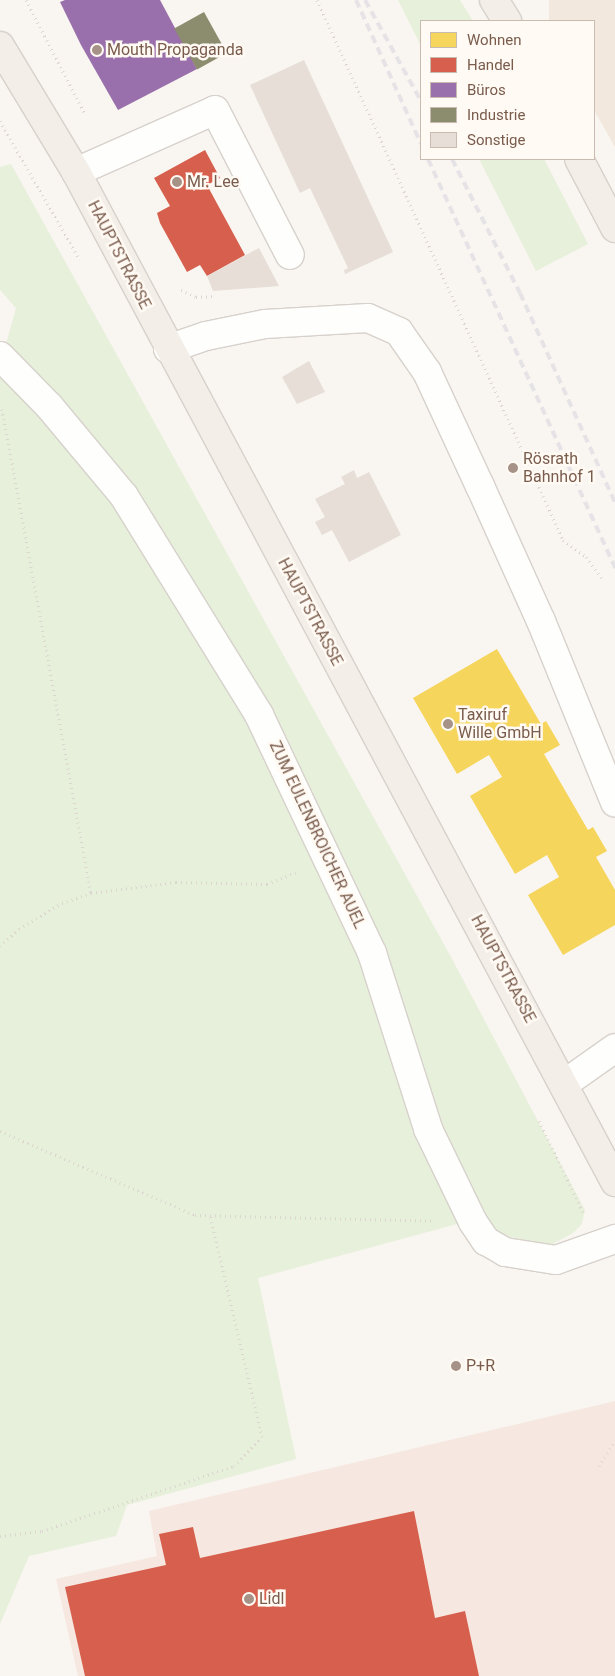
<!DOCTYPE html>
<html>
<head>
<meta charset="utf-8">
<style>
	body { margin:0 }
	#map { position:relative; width:615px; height:1676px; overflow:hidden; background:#f9f5f0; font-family:Roboto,sans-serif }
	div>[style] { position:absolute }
	.residential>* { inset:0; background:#f2e8de }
	.commercial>* { inset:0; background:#f6e8e1 }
	.green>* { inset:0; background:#e7f0db }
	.homes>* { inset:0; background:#f6d55c }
	.shops>* { inset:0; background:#d6604d }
	.offices>* { inset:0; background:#9970ab }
	.industry>* { inset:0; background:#8c8c6e; transform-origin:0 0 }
	.building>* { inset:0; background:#e6ded7 }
	.path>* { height:3px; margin-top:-1.5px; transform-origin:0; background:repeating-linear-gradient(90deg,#dcd5d0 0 1px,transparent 0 5px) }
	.roads { filter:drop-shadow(1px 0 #d7d1cb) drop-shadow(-1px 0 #d7d1cb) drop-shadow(0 1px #d7d1cb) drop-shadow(0 -1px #d7d1cb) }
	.minor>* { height:28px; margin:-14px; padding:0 14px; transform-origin:14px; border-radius:14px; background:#fefefd }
	.major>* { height:28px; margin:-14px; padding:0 14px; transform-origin:14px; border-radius:14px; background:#f3eee8 }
	.rail>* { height:4px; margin-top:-2px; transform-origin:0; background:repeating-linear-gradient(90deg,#e6e3e7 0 8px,transparent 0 13px) }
	.dots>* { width:14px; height:14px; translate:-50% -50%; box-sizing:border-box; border:2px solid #fffaf3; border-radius:50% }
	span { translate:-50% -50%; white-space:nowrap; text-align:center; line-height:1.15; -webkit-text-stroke:5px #fffaf3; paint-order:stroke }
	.poi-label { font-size:16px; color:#7a5c4d }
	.left { translate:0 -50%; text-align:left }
	.street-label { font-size:16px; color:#7a5c4d }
	.legend { position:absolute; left:420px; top:20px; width:175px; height:140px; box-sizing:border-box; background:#fffaf3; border:1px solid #cabbb1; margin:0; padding:6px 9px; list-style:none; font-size:15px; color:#7a5c4d }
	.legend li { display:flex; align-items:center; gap:10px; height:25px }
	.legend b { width:25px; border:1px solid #cabbb1 }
</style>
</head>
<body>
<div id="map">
	<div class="residential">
		<div style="clip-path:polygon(549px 0,615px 0,615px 147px,594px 110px,594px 21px,549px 21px)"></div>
	</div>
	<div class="commercial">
		<div style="clip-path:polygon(615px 1401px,615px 1676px,78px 1676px,56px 1579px,157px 1556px,149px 1511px)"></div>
	</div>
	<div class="green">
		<div style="clip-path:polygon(398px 0,460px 0,473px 21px,421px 21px,421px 46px)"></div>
		<div style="clip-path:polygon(479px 159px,544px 159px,588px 244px,536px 271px)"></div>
		<div style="clip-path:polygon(11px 164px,451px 957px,585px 1210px,582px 1224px,573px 1233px,549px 1246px,457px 1224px,258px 1278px,296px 1459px,127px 1505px,116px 1536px,29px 1556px,0 1624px,0 365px,16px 308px,0 290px,0 167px)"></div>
	</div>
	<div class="homes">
		<div style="clip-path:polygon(497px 649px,541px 724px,546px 721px,560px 745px,544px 754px,588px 830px,593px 827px,607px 851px,596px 857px,615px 890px,615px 925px,563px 955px,528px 895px,559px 877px,547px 855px,515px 874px,470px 796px,502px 777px,489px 755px,457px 774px,413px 698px)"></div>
	</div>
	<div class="shops">
		<div style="clip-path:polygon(205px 150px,220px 178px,207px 185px,245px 255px,207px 276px,200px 265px,187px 272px,160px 223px,157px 213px,170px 206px,154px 178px)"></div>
		<div style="clip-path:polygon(414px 1511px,435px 1618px,465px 1611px,479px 1676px,85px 1676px,65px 1587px,166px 1565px,159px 1534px,193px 1527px,200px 1558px)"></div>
	</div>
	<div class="offices">
		<div style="clip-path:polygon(65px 0,160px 0,197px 69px,118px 110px,81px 45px,60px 2px)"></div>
	</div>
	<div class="industry">
		<div style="left:204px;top:12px;width:47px;height:34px;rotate:61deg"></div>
	</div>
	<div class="building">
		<div style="clip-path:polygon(304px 60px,393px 252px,345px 274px,344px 270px,348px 268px,310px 188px,300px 193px,250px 85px)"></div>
		<div style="clip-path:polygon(259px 248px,279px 286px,213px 291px,207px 276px)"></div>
		<div style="clip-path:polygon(309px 361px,325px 392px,297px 404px,282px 377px)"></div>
		<div style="clip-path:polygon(354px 470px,357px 478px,369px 472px,401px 535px,349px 562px,332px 530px,322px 535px,315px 522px,325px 517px,315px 499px,345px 484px,341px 477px)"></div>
	</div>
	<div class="path">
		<div style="left:26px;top:0;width:126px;rotate:62.6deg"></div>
		<div style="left:317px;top:0;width:593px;rotate:65.51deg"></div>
		<div style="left:563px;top:540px;width:29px;rotate:36deg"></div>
		<div style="left:586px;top:557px;width:27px;rotate:54deg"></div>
		<div style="left:0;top:121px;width:160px;rotate:60.1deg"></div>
		<div style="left:181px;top:290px;width:17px;rotate:25deg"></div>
		<div style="left:196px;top:297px;width:18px;rotate:-3deg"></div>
		<div style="left:2px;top:409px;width:492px;rotate:79.6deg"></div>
		<div style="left:0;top:946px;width:25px;rotate:-42deg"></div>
		<div style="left:19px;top:929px;width:50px;rotate:-31.2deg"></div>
		<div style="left:62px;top:903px;width:31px;rotate:-19deg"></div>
		<div style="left:91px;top:893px;width:86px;rotate:-7.4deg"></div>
		<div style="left:176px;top:882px;width:91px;rotate:1.3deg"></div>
		<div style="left:267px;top:884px;width:31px;rotate:-22deg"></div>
		<div style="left:539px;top:1121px;width:103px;rotate:64.2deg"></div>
		<div style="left:0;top:1131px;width:212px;rotate:23.3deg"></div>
		<div style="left:195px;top:1215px;width:239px;rotate:1.4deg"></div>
		<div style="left:599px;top:1466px;width:30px;rotate:-57deg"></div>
		<div style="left:0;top:1536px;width:42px;rotate:-6.8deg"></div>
		<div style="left:42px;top:1531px;width:203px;rotate:-18.7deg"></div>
		<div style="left:234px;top:1466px;width:40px;rotate:-46deg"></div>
		<div style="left:262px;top:1437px;width:227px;rotate:-103.2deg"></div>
	</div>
	<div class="roads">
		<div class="minor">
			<div style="left:76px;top:172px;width:152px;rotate:-24deg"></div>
			<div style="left:215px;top:110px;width:163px;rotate:62.7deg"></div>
			<div style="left:168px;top:349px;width:40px;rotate:-18.9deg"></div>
			<div style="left:206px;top:336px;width:60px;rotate:-11.5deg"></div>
			<div style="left:265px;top:324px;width:103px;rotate:-3.3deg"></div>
			<div style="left:368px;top:318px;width:34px;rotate:24deg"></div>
			<div style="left:399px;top:332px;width:49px;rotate:55deg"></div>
			<div style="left:427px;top:372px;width:126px;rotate:65.1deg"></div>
			<div style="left:480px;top:486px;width:148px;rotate:65.7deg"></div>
			<div style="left:541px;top:621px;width:196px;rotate:67.8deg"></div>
			<div style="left:0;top:356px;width:70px;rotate:45.6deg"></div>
			<div style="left:49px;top:406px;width:117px;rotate:50.2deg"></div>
			<div style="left:124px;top:496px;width:257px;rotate:58.3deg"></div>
			<div style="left:259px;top:715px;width:263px;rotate:64.6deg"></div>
			<div style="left:372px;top:953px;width:185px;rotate:72.3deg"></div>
			<div style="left:428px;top:1129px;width:103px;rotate:64.2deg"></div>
			<div style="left:473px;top:1222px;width:23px;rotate:56deg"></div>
			<div style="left:486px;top:1241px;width:22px;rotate:30deg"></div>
			<div style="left:505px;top:1252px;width:52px;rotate:8.9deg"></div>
			<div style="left:556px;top:1260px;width:63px;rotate:-19.6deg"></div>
			<div style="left:564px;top:1084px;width:62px;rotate:-35.2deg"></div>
		</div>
		<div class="major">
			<div style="left:494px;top:0;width:25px;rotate:58deg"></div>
			<div style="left:0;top:46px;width:147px;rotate:58.9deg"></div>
			<div style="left:76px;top:172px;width:1145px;rotate:61.91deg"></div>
			<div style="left:579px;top:159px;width:78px;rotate:62.4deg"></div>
		</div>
	</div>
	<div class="rail">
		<div style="left:356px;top:0;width:158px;rotate:65.7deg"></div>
		<div style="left:365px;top:0;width:115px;rotate:61deg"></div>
		<div style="left:428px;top:159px;width:450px;rotate:65.4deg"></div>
		<div style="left:452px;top:159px;width:150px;rotate:63.1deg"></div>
		<div style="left:520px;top:293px;width:230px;rotate:65.6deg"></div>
	</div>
	<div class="dots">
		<div style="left:97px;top:50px;background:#a69286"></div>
		<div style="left:177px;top:182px;background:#a69286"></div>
		<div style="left:513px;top:468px;background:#a69286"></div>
		<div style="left:448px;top:724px;background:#a69286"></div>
		<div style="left:456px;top:1366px;background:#a69286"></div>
		<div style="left:249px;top:1599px;background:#a69286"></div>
	</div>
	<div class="poi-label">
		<span class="left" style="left:107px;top:50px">Mouth Propaganda</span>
		<span class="left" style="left:187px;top:182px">Mr. Lee</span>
		<span class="left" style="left:523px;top:468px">Rösrath<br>Bahnhof 1</span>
		<span class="left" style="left:458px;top:724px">Taxiruf<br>Wille GmbH</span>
		<span class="left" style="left:466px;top:1366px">P+R</span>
		<span class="left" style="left:259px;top:1599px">Lidl</span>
	</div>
	<div class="street-label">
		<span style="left:119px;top:255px;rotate:63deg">HAUPTSTRASSE</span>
		<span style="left:310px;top:612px;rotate:62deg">HAUPTSTRASSE</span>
		<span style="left:317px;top:835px;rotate:65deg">ZUM EULENBROICHER AUEL</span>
		<span style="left:503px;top:969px;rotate:62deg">HAUPTSTRASSE</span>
	</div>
	<ul class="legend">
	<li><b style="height:14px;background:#f6d55c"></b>Wohnen</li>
	<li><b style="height:14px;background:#d6604d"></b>Handel</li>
	<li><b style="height:14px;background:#9970ab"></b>Büros</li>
	<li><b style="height:14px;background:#8c8c6e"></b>Industrie</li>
	<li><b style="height:14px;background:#e6ded7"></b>Sonstige</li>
	</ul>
</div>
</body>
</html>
